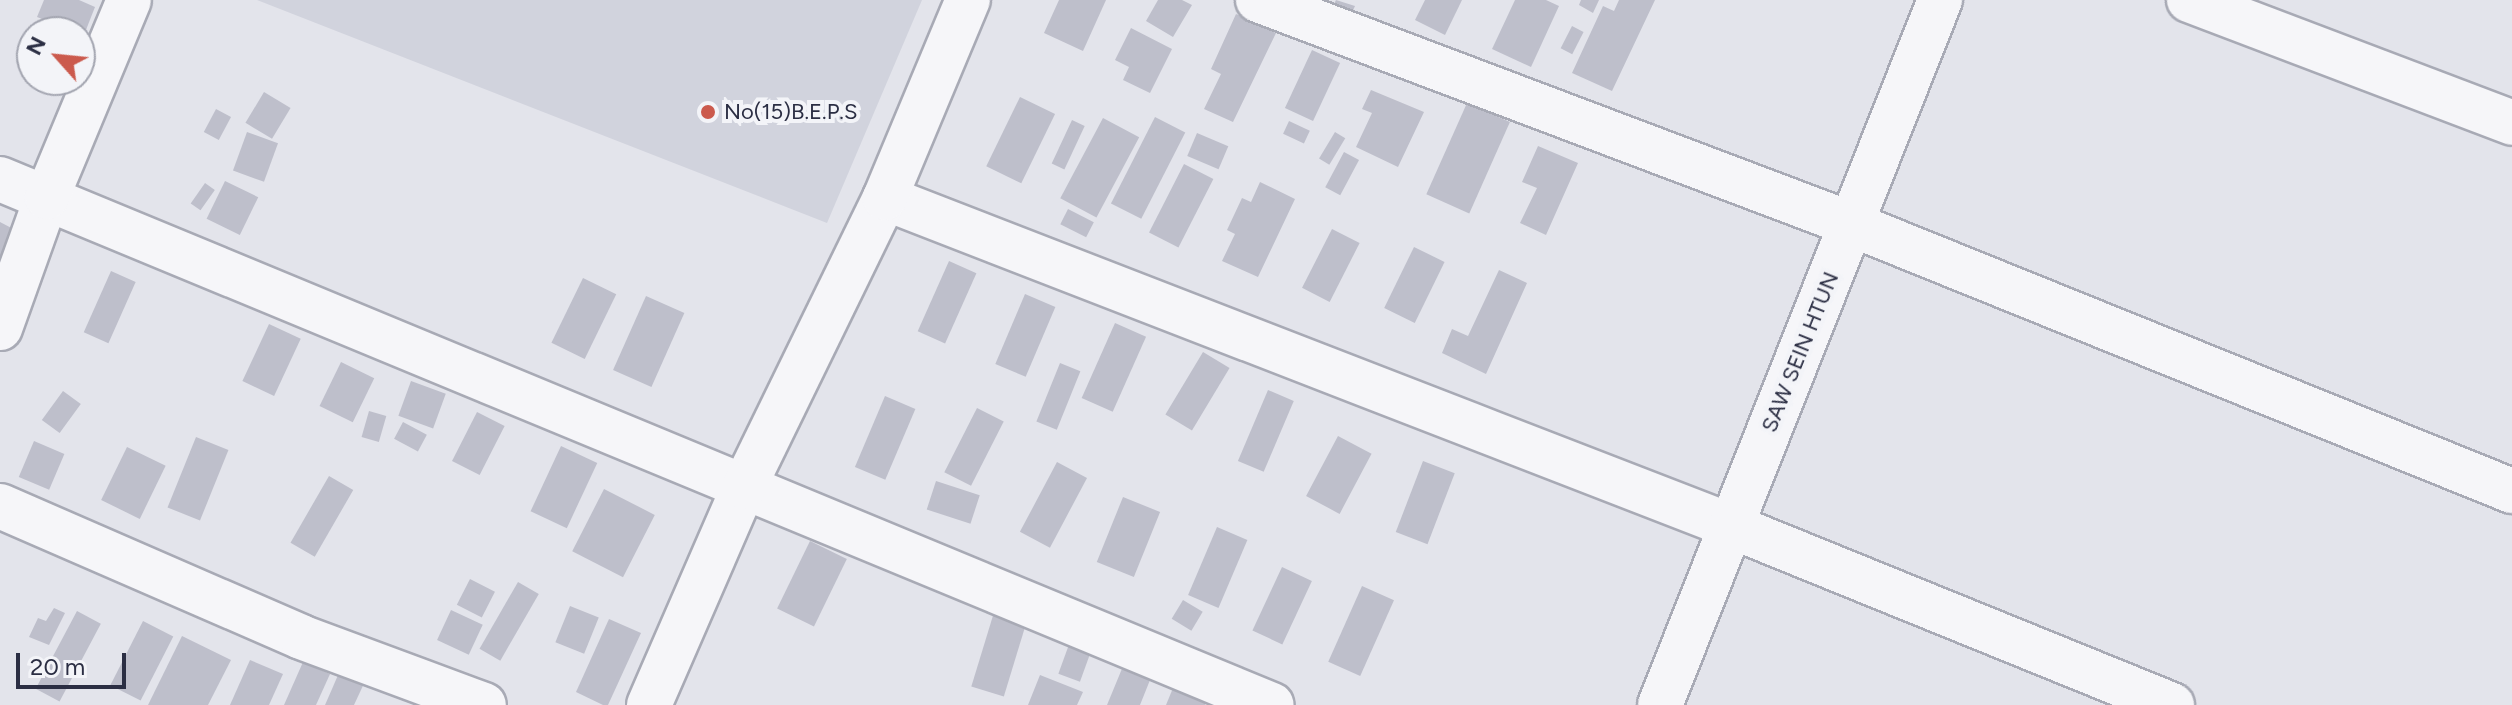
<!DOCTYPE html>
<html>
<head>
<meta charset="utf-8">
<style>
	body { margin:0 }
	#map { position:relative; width:2512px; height:705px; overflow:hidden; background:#e3e4eb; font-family:Figtree,sans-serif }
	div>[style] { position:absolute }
	.built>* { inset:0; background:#d1d3dd }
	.building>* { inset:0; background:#bebfcb; transform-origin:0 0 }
	.roads { filter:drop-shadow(2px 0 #a8aab5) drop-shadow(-2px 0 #a8aab5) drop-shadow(0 2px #a8aab5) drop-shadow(0 -2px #a8aab5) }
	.minor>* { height:44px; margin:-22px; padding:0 22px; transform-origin:22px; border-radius:22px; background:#f6f6f9 }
	.dots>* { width:22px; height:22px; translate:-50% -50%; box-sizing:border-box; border:4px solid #f3f4f8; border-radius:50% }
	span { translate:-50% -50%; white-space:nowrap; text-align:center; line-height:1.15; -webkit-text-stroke:8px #f3f4f8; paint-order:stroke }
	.poi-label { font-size:22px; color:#2b2e43 }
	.left { translate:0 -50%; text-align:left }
	.street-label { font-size:22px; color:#2b2e43 }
	.north { position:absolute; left:16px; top:16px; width:80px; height:80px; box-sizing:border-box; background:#f3f4f8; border:2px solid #a3a5b0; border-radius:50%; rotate:297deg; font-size:22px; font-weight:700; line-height:32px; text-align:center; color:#2b2e43 }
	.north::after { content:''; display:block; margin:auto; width:28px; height:36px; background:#cb5a4d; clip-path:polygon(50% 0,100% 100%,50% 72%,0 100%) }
	.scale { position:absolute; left:16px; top:653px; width:110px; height:36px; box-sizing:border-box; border:4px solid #2b2e43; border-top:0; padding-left:10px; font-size:24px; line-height:28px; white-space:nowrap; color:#2b2e43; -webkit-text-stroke:6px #f3f4f8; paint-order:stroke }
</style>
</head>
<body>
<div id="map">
	<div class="built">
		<div style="clip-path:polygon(257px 0,922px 0,827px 223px)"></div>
	</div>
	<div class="building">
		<div style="clip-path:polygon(44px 0,79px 0,95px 7px,84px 35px,37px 17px)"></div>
		<div style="clip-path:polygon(1059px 0,1106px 0,1083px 51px,1044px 33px)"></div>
		<div style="clip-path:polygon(1158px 0,1182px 0,1192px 5px,1173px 37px,1146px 21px)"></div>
		<div style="clip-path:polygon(1336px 0,1355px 6px,1349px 19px,1331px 10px)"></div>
		<div style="clip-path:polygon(1425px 0,1462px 0,1445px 35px,1415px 20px)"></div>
		<div style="clip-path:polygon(1515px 0,1546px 0,1559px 6px,1531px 67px,1492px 49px)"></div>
		<div style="clip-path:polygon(1581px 0,1599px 0,1593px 13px,1579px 5px)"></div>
		<div style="clip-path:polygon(1619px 0,1655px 0,1612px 91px,1572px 73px,1603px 6px,1614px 11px)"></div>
		<div style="clip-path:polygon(1236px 14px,1276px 33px,1233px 122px,1204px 109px,1221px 74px,1211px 69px)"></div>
		<div style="clip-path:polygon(34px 22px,57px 32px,32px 32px,32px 55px,21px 49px)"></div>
		<div style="left:1572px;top:26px;width:13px;height:25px;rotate:27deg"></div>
		<div style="clip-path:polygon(1131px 28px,1172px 49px,1150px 93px,1123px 80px,1129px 67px,1115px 60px)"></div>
		<div style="left:1312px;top:50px;width:31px;height:64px;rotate:25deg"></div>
		<div style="clip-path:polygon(1371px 90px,1424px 112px,1398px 167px,1356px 147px,1372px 113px,1362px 109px)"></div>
		<div style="left:264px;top:92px;width:31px;height:36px;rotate:31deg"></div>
		<div style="left:1020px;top:97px;width:39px;height:77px;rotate:26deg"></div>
		<div style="left:1467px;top:103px;width:47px;height:100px;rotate:24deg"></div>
		<div style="left:216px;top:109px;width:17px;height:26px;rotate:28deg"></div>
		<div style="left:1155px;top:117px;width:34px;height:97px;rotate:27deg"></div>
		<div style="left:1103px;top:118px;width:41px;height:91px;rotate:28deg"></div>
		<div style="left:1072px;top:120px;width:14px;height:48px;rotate:25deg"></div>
		<div style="left:1289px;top:121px;width:23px;height:14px;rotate:25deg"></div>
		<div style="left:247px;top:132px;width:33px;height:41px;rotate:20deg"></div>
		<div style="left:1335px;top:132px;width:12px;height:31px;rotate:31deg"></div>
		<div style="left:1197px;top:133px;width:34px;height:25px;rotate:23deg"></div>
		<div style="clip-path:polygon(1538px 146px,1578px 163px,1546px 235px,1520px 223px,1537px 188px,1522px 182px)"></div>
		<div style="left:1344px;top:152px;width:17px;height:40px;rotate:28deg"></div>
		<div style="left:1184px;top:164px;width:33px;height:77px;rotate:27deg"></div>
		<div style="left:225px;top:181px;width:37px;height:42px;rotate:26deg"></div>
		<div style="clip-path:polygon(1260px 182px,1295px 199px,1258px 277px,1222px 261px,1235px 234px,1227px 230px,1242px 198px,1251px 202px)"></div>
		<div style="left:205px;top:183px;width:12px;height:25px;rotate:35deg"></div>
		<div style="left:1068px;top:209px;width:29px;height:17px;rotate:27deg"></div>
		<div style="clip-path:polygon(0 222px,19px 232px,0 270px)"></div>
		<div style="left:1332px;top:229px;width:31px;height:66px;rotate:27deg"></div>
		<div style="left:1414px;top:247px;width:34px;height:68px;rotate:26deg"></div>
		<div style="left:949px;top:261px;width:30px;height:77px;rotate:24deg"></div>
		<div style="clip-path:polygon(1499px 270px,1527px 283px,1486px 374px,1442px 353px,1452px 329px,1468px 336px)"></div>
		<div style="left:111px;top:271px;width:27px;height:67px;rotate:24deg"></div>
		<div style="left:583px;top:278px;width:37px;height:72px;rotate:26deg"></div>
		<div style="left:1025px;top:294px;width:33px;height:76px;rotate:23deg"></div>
		<div style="left:646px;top:296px;width:42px;height:81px;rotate:24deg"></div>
		<div style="left:1115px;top:323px;width:34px;height:82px;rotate:24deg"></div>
		<div style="left:269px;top:324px;width:35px;height:63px;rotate:25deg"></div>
		<div style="left:1203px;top:352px;width:31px;height:73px;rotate:31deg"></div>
		<div style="left:341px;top:362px;width:37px;height:49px;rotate:26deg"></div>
		<div style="left:1060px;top:363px;width:22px;height:63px;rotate:22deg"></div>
		<div style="left:411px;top:381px;width:37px;height:37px;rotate:20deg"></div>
		<div style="left:1268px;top:390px;width:28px;height:77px;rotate:23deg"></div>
		<div style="left:63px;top:391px;width:22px;height:36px;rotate:36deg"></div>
		<div style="left:885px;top:396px;width:33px;height:77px;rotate:23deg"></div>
		<div style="left:977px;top:408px;width:30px;height:72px;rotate:27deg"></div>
		<div style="left:369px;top:411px;width:18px;height:27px;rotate:16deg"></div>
		<div style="left:477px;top:412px;width:31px;height:55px;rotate:27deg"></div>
		<div style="left:403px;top:422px;width:27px;height:19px;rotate:28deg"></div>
		<div style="left:1338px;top:436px;width:38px;height:68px;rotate:28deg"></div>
		<div style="left:196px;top:437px;width:35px;height:76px;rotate:22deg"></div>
		<div style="left:34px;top:441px;width:33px;height:39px;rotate:23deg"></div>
		<div style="left:561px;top:446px;width:40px;height:72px;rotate:25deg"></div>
		<div style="left:127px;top:447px;width:43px;height:59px;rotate:26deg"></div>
		<div style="left:1423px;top:461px;width:34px;height:76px;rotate:21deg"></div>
		<div style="left:1057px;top:462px;width:34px;height:79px;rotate:28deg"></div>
		<div style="left:329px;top:476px;width:28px;height:77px;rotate:30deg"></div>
		<div style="left:936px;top:481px;width:46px;height:30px;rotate:18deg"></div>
		<div style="left:604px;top:489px;width:57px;height:70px;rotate:27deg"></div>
		<div style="left:1123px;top:497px;width:40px;height:70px;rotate:22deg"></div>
		<div style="left:1217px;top:527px;width:33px;height:74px;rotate:23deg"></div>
		<div style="left:810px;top:541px;width:41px;height:75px;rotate:26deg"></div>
		<div style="left:1282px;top:567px;width:33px;height:70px;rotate:25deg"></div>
		<div style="left:470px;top:579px;width:28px;height:29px;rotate:27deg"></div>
		<div style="left:518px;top:582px;width:24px;height:77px;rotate:30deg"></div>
		<div style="left:1362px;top:586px;width:35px;height:83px;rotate:24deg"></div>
		<div style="left:1183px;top:600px;width:23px;height:22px;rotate:31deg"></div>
		<div style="left:570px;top:606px;width:31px;height:39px;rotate:22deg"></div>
		<div style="clip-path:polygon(54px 608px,65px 613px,49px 645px,29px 637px,38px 618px,46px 621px)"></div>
		<div style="left:995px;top:609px;width:34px;height:81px;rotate:17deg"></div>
		<div style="left:451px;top:610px;width:35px;height:33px;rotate:25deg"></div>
		<div style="left:77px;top:611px;width:27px;height:88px;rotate:28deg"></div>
		<div style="clip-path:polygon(609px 619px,641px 633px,608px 705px,603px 705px,576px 692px)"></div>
		<div style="left:143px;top:621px;width:34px;height:72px;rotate:27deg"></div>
		<div style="clip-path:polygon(182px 636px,231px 660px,208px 705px,148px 705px)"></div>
		<div style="left:1071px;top:639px;width:23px;height:37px;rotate:20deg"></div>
		<div style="clip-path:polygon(1126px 659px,1154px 670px,1140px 705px,1107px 705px)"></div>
		<div style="clip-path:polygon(250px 660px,283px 674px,269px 705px,230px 705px)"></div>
		<div style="clip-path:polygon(303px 662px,330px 674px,316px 705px,284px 705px)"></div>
		<div style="clip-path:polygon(342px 666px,367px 677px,354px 705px,325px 705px)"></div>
		<div style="clip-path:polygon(1040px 675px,1083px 692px,1077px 705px,1028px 705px)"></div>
		<div style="clip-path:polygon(1173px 688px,1206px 702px,1205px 705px,1166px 705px)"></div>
	</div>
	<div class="roads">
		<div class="minor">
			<div style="left:1258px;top:0;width:634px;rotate:20.69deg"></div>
			<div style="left:1851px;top:224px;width:713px;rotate:22deg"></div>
			<div style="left:2189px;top:0;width:346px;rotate:20.8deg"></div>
			<div style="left:0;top:179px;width:1376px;rotate:22.47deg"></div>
			<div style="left:885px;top:198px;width:907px;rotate:21.19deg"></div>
			<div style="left:1731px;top:526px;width:476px;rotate:22.1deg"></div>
			<div style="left:0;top:328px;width:139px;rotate:-70.3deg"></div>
			<div style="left:47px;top:197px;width:213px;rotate:-67.4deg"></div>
			<div style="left:0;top:506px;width:328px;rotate:23.5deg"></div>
			<div style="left:301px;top:637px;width:195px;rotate:20.4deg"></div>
			<div style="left:649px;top:705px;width:238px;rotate:-66.5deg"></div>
			<div style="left:744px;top:487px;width:322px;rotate:-64deg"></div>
			<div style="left:885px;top:198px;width:215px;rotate:-67.3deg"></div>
			<div style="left:1660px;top:705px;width:759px;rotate:-68.34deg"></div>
		</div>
	</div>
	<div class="dots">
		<div style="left:708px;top:112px;background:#cb5a4d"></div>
	</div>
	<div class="poi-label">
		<span class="left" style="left:724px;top:112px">No(15)B.E.P.S</span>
	</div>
	<div class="street-label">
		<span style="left:1800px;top:352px;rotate:-68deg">SAW SEIN HTUN</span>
	</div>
	<div class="north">N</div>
	<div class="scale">20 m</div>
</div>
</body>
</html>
